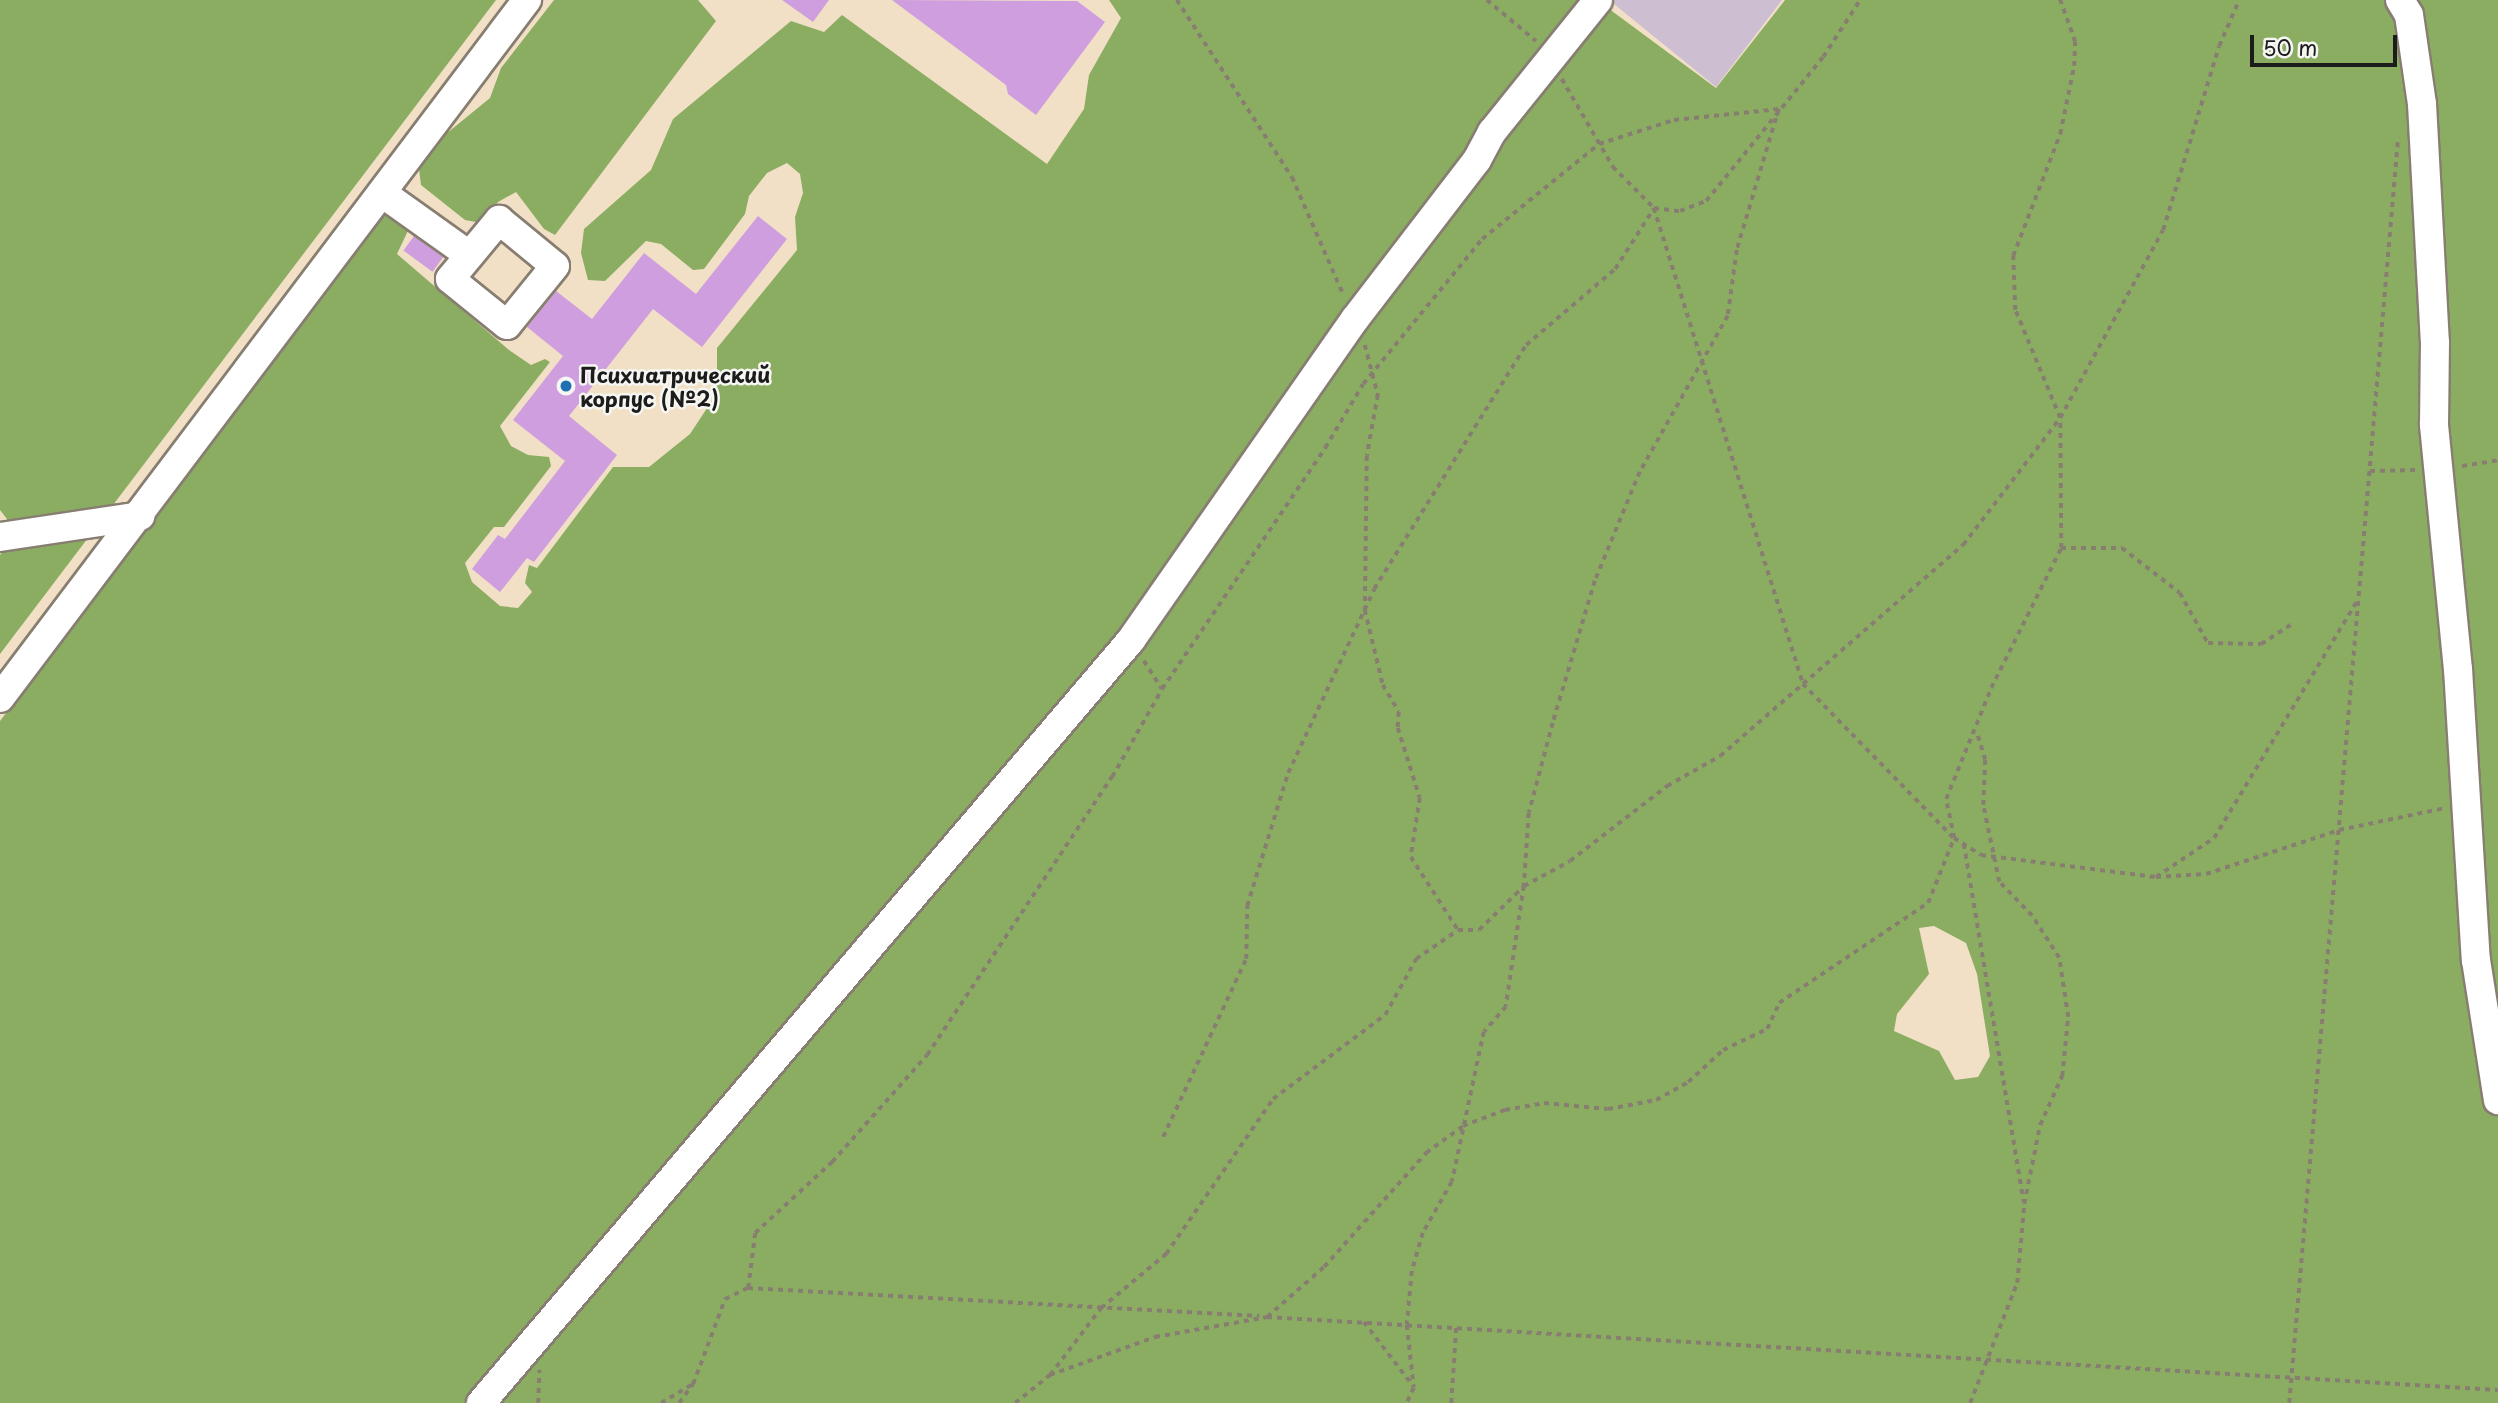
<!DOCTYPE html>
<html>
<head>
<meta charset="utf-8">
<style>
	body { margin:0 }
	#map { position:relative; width:2498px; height:1403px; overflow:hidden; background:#f2e0c6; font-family:"Playpen Sans",sans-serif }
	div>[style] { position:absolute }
	.industrial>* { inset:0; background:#cebed2 }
	.forest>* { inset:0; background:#8bad62 }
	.building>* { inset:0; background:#ce9ede; transform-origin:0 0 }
	.path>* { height:3.5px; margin-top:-1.75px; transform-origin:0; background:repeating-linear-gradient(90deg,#877e71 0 5px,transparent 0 10px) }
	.roads { filter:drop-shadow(2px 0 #877e71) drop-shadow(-2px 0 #877e71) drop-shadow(0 2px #877e71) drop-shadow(0 -2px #877e71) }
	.minor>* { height:28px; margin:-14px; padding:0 14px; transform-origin:14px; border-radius:14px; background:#fff }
	.dots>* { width:19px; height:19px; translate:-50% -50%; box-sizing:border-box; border:4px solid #f6f6f2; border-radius:50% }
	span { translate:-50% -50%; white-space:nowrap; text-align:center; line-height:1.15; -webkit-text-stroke:5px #f6f6f2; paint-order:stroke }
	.poi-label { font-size:21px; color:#1c1c1c; font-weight:700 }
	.left { translate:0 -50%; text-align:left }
	.scale { position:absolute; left:2250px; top:35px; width:147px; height:32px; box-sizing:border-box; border:4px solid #1c1c1c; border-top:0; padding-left:9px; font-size:21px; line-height:24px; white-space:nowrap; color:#1c1c1c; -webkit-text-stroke:5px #f6f6f2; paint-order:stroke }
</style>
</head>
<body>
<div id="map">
	<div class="industrial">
		<div style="clip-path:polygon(1609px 0,1782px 0,1716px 87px)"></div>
	</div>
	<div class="forest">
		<div style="clip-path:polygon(0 0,496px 0,0 654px,0 555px,5px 547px,7px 519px,0 510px)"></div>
		<div style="clip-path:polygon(554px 0,698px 0,716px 21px,555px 235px,544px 229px,516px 192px,498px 202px,481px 223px,465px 220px,421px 185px,419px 169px,441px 138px,490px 98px,501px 68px)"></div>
		<div style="clip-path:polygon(evenodd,1109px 0,1597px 0,1716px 88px,1785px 0,2498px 0,2498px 1403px,0 1403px,0 721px,387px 212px,414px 218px,397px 254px,509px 350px,531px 365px,545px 359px,550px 362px,500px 426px,511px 446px,528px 455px,549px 457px,551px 466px,504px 527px,494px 527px,465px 563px,472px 582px,500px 606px,518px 608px,532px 592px,525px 583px,529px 565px,537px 568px,613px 467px,649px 467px,690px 434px,717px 393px,717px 348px,797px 250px,795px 217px,803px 193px,800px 174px,787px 163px,767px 173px,749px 196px,745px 214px,704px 269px,693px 270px,661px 244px,646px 241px,605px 281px,588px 280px,581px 253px,584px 229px,651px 170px,673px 119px,791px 21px,824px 32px,842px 15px,1047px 164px,1084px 109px,1089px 75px,1121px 18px,1109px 0,1934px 926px,1966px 943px,1977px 974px,1990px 1056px,1978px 1077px,1955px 1080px,1939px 1051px,1894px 1031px,1897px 1014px,1929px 974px,1919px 928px,1934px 926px)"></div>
	</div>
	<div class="building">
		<div style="clip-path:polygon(782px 0,829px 0,813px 22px)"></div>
		<div style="clip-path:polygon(892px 0,1077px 1px,1105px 22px,1036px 115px,1008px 94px,1006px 85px)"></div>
		<div style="clip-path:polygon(758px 216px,787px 239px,702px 347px,653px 309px,569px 416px,617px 455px,534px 562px,527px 558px,500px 592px,472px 569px,498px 535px,505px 539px,565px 461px,513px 420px,563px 356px,527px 327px,556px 291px,592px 319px,644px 253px,696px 294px)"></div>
		<div style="left:414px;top:236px;width:36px;height:18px;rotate:36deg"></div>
	</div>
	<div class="path">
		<div style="left:1177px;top:0;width:211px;rotate:57deg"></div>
		<div style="left:1292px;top:177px;width:130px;rotate:66.4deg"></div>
		<div style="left:1487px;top:0;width:64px;rotate:39.9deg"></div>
		<div style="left:1562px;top:79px;width:102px;rotate:59.9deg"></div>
		<div style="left:1613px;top:167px;width:58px;rotate:45deg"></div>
		<div style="left:1654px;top:208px;width:499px;rotate:72.6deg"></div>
		<div style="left:1803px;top:684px;width:216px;rotate:45.6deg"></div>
		<div style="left:1954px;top:838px;width:32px;rotate:32deg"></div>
		<div style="left:1981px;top:855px;width:176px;rotate:7.2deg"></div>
		<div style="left:2156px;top:877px;width:50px;rotate:-3.4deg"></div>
		<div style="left:2206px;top:874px;width:140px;rotate:-18.3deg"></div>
		<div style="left:2339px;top:830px;width:108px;rotate:-11.7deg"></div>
		<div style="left:1654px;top:208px;width:26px;rotate:7deg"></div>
		<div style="left:1680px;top:211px;width:28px;rotate:-21deg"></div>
		<div style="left:1706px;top:201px;width:186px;rotate:-50.9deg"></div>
		<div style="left:1823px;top:57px;width:68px;rotate:-57deg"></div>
		<div style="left:1365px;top:345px;width:52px;rotate:75.4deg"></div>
		<div style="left:1378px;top:395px;width:62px;rotate:100.2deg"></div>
		<div style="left:1367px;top:456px;width:154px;rotate:90.7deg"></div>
		<div style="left:1365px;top:610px;width:77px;rotate:76.5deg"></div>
		<div style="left:1383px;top:685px;width:31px;rotate:59deg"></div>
		<div style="left:1399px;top:712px;width:16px;rotate:94deg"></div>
		<div style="left:1398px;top:728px;width:73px;rotate:72.6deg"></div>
		<div style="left:1420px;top:798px;width:60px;rotate:98.7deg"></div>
		<div style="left:1411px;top:857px;width:87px;rotate:57.2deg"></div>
		<div style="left:2462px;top:466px;width:36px;rotate:-9deg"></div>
		<div style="left:2370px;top:471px;width:46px;rotate:-1.2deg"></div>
		<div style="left:2061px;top:548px;width:61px"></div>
		<div style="left:2122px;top:548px;width:73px;rotate:37.8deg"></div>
		<div style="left:2180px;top:593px;width:57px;rotate:60.8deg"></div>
		<div style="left:2208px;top:643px;width:53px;rotate:1.1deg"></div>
		<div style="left:2261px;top:644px;width:37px;rotate:-33deg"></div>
		<div style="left:1144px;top:661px;width:33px;rotate:57deg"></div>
		<div style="left:1964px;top:844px;width:363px;rotate:80.5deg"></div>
		<div style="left:2156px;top:877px;width:70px;rotate:-33.9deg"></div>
		<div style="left:2214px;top:838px;width:279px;rotate:-58.9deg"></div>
		<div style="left:1163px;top:1137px;width:196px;rotate:-65deg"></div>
		<div style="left:1246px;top:959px;width:53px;rotate:-88.9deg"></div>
		<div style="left:1247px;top:906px;width:139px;rotate:-72.9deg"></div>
		<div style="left:1288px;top:773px;width:203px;rotate:-64.9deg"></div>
		<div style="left:1374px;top:589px;width:287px;rotate:-58.1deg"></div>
		<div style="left:1526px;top:345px;width:117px;rotate:-40.5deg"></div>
		<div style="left:1615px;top:269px;width:72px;rotate:-57.4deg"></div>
		<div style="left:748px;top:1288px;width:55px;rotate:-82.7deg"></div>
		<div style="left:755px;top:1233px;width:105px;rotate:-42.7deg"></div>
		<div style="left:832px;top:1162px;width:143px;rotate:-48.4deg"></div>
		<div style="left:927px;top:1055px;width:334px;rotate:-56.4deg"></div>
		<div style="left:1112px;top:777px;width:101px;rotate:-60.4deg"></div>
		<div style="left:1162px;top:689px;width:291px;rotate:-55.9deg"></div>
		<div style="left:1325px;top:448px;width:74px;rotate:-59.3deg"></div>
		<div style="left:1363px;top:384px;width:188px;rotate:-50.6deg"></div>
		<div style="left:1482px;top:239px;width:151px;rotate:-39.1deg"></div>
		<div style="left:1599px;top:144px;width:79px;rotate:-17.7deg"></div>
		<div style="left:1674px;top:120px;width:106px;rotate:-6deg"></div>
		<div style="left:1779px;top:109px;width:147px;rotate:106.6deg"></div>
		<div style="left:1737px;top:250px;width:67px;rotate:97.8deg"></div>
		<div style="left:1728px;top:316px;width:179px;rotate:119.4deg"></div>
		<div style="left:1640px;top:472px;width:118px;rotate:112.4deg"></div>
		<div style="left:1595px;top:581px;width:148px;rotate:106.5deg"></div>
		<div style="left:1553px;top:723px;width:93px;rotate:104.9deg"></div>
		<div style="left:1529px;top:813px;width:73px;rotate:93.9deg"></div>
		<div style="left:1524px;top:886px;width:122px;rotate:98.5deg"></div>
		<div style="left:1506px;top:1007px;width:33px;rotate:131deg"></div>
		<div style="left:1484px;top:1032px;width:153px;rotate:102deg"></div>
		<div style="left:1452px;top:1182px;width:59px;rotate:119.6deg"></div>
		<div style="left:1423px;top:1233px;width:40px;rotate:106deg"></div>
		<div style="left:1412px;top:1271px;width:54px;rotate:95.3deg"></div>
		<div style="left:1407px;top:1325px;width:63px;rotate:83.7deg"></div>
		<div style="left:1414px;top:1388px;width:17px;rotate:115deg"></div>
		<div style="left:1267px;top:1317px;width:1233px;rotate:3.39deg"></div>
		<div style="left:1364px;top:1322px;width:82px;rotate:52.4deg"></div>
		<div style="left:1050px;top:1375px;width:112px;rotate:-19.9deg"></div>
		<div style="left:1155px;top:1337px;width:114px;rotate:-10.1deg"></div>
		<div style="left:1267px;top:1317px;width:76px;rotate:-41.3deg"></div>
		<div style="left:1324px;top:1267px;width:153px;rotate:-48.2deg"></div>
		<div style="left:1426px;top:1153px;width:46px;rotate:-36.1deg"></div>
		<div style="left:1463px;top:1126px;width:45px;rotate:-20.9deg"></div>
		<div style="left:1505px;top:1110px;width:40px;rotate:-10deg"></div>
		<div style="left:1544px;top:1103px;width:64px;rotate:5.4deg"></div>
		<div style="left:1608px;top:1109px;width:49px;rotate:-10.6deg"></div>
		<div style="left:1656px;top:1100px;width:37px;rotate:-29deg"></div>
		<div style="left:1688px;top:1082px;width:47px;rotate:-42.4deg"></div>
		<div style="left:1723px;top:1050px;width:49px;rotate:-25.5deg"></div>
		<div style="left:1767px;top:1029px;width:29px;rotate:-65deg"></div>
		<div style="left:1779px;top:1003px;width:179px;rotate:-33.9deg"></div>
		<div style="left:1928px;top:903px;width:70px;rotate:-68.2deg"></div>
		<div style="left:1954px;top:838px;width:40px;rotate:-102deg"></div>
		<div style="left:1946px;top:799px;width:120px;rotate:-67.9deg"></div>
		<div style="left:1991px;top:688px;width:157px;rotate:-63.4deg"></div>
		<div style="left:2061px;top:548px;width:130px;rotate:-90.4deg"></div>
		<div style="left:2060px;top:418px;width:117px;rotate:-112.6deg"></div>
		<div style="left:2015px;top:310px;width:54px;rotate:-92.1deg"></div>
		<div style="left:2013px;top:256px;width:131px;rotate:-68.9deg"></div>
		<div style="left:2060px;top:134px;width:69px;rotate:-78.4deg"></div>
		<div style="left:2074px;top:66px;width:24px;rotate:-88deg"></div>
		<div style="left:2075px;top:42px;width:45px;rotate:-109.7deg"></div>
		<div style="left:538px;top:1403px;width:33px;rotate:-88deg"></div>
		<div style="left:661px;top:1403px;width:35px;rotate:-31deg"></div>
		<div style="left:679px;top:1403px;width:24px;rotate:-54deg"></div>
		<div style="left:693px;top:1384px;width:91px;rotate:-69.4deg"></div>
		<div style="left:725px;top:1299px;width:25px;rotate:-26deg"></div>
		<div style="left:748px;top:1288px;width:512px;rotate:3.14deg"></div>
		<div style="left:1015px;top:1403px;width:45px;rotate:-38.7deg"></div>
		<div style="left:1050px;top:1375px;width:84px;rotate:-52.7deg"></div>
		<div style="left:1101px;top:1308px;width:85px;rotate:-39.7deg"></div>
		<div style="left:1166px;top:1254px;width:188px;rotate:-55.4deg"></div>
		<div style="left:1273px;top:1099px;width:140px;rotate:-36.9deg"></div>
		<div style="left:1385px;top:1015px;width:64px;rotate:-61deg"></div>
		<div style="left:1416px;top:959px;width:51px;rotate:-34.6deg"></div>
		<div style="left:1458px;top:930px;width:21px"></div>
		<div style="left:1479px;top:930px;width:63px;rotate:-44.4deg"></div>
		<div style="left:1524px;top:886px;width:52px;rotate:-28.5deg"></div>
		<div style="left:1570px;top:861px;width:123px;rotate:-37.7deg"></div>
		<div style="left:1667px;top:786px;width:61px;rotate:-29.5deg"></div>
		<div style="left:1720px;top:756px;width:322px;rotate:-41deg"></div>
		<div style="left:1963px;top:545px;width:160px;rotate:-52.6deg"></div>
		<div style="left:2060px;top:418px;width:214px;rotate:-61.3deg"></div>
		<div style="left:2163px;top:230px;width:192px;rotate:-73.1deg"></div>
		<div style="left:2219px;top:46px;width:50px;rotate:-66.5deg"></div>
		<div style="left:1451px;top:1403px;width:75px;rotate:-86.2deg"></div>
		<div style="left:1970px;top:1403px;width:129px;rotate:-68.6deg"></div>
		<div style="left:2017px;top:1283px;width:79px;rotate:-84.9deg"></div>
		<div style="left:2024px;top:1204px;width:81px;rotate:-78.6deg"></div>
		<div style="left:2040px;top:1125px;width:54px;rotate:-65.8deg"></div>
		<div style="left:2062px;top:1076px;width:59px;rotate:-84.2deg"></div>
		<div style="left:2068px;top:1017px;width:60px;rotate:-98.7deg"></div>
		<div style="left:2059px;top:958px;width:50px;rotate:-122.7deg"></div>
		<div style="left:2032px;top:916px;width:47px;rotate:-134.1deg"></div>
		<div style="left:1999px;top:882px;width:79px;rotate:-101.7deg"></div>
		<div style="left:1983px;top:805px;width:45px;rotate:-87.5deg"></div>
		<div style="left:1985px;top:760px;width:30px;rotate:-107deg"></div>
		<div style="left:2289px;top:1403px;width:1270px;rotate:-85.08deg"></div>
	</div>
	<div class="roads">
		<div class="minor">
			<div style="left:2400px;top:0;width:17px;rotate:59deg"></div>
			<div style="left:2409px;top:15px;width:90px;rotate:81.7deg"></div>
			<div style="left:2422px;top:104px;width:238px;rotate:86.9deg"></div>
			<div style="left:2435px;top:342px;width:83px;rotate:90.7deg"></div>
			<div style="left:2434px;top:425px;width:245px;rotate:84.4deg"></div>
			<div style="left:2458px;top:669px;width:292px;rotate:86.5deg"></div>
			<div style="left:2476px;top:960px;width:142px;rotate:81.1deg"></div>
			<div style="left:382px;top:193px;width:107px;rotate:35.5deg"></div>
			<div style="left:499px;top:220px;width:72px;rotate:39.4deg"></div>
			<div style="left:555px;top:266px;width:76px;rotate:129.1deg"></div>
			<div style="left:507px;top:325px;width:73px;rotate:-141.1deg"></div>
			<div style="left:450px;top:279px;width:77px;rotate:-50.3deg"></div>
			<div style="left:0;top:537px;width:142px;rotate:-8.5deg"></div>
			<div style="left:0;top:698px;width:875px;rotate:-52.95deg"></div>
			<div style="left:481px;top:1403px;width:1002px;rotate:-49.57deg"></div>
			<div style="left:1131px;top:640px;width:391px;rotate:-55.1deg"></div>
			<div style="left:1355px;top:319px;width:200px;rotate:-52.5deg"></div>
			<div style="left:1477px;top:160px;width:32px;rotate:-62deg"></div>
			<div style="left:1492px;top:132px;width:169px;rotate:-51.2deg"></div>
		</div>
	</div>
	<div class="dots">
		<div style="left:566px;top:386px;background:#1f6fb2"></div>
	</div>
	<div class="poi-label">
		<span class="left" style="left:580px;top:386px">Психиатрический<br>корпус (№2)</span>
	</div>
	<div class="scale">50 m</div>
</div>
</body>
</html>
